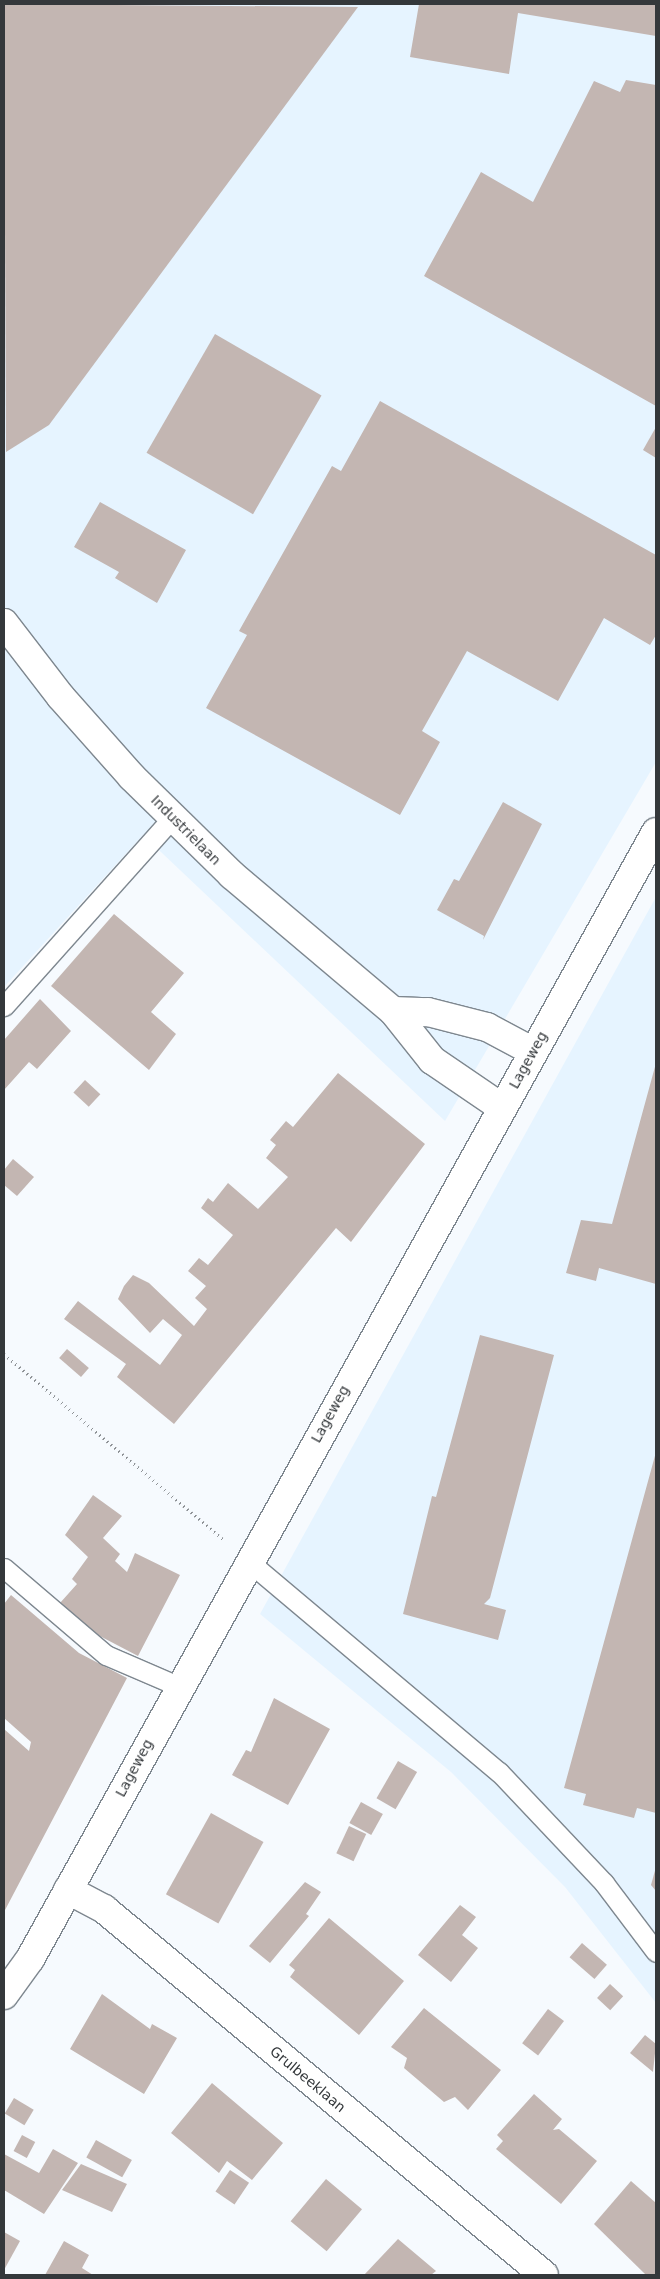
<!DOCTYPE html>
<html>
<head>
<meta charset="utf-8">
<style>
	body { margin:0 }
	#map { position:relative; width:660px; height:2279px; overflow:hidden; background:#f6fafe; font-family:"DejaVu Sans",sans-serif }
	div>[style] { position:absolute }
	.built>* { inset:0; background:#e6f4ff }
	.building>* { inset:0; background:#c3b6b2; transform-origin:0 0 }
	.path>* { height:3px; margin-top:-1.5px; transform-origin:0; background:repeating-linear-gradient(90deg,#8e9296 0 1px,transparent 0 5px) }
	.roads { filter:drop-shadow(1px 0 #7e878f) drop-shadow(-1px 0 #7e878f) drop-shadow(0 1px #7e878f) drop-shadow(0 -1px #7e878f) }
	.lane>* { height:19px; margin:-9.5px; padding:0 9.5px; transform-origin:9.5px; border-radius:9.5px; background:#fff }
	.street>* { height:28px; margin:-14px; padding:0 14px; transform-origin:14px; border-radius:14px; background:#fff }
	span { translate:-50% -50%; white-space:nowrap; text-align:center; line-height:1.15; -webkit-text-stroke:4.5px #fff; paint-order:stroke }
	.street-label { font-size:14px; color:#34383b }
	.frame { position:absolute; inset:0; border:5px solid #34383b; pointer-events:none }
</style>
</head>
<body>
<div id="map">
	<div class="built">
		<div style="clip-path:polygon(4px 4px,656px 4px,656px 762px,445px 1121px,143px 835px,4px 987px)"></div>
		<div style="clip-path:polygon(656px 897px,656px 2003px,565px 1887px,451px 1772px,260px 1614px)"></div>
	</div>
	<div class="building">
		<div style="clip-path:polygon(4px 4px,358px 7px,49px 425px,6px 452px)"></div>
		<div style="clip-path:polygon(419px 4px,656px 4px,656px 36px,518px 13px,509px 74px,410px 57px)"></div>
		<div style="clip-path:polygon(626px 80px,656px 85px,656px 406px,424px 276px,481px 172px,533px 202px,594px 81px,620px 92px)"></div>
		<div style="left:215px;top:334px;width:123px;height:137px;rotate:30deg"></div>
		<div style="clip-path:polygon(380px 401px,656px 555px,656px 635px,650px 645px,604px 618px,558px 701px,467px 651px,422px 731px,440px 742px,400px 815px,206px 708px,247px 635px,239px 631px,332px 466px,341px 471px)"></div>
		<div style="clip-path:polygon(656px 427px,656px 458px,643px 450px)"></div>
		<div style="clip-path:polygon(100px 502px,186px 550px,157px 603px,115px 578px,119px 572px,74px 547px)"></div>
		<div style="clip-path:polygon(503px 802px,542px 824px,483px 940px,484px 936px,437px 910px,454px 879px,459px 881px)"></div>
		<div style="clip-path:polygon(114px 914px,184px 973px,151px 1012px,176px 1034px,149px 1070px,51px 986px)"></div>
		<div style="clip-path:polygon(40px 999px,71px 1031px,37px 1069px,29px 1062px,4px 1090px,4px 1040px)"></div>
		<div style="clip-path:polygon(656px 1063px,656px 1284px,599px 1268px,596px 1281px,566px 1273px,581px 1220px,612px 1224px)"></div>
		<div style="clip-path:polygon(338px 1073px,425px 1144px,351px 1242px,336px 1228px,174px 1424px,117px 1377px,126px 1364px,64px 1319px,78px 1301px,160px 1365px,182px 1335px,163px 1319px,150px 1333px,118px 1299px,124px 1286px,133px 1275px,149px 1283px,194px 1326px,207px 1309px,195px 1298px,206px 1286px,188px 1271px,199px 1258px,208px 1265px,233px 1235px,201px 1208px,208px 1198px,213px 1202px,228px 1183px,258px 1209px,288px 1177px,266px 1158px,276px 1145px,270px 1140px,286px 1121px,293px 1127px)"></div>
		<div style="left:85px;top:1080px;width:21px;height:17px;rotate:43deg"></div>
		<div style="clip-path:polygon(13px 1159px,34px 1177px,17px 1196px,4px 1185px,4px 1170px)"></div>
		<div style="clip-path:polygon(480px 1335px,554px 1355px,490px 1598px,484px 1604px,506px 1610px,498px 1640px,403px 1614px,432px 1496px,436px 1497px)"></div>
		<div style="left:67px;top:1349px;width:29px;height:12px;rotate:41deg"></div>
		<div style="clip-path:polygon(656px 1452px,656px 1813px,637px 1808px,634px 1818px,583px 1805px,586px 1794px,564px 1788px)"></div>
		<div style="clip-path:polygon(93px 1495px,122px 1516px,103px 1538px,120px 1554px,115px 1561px,127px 1572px,135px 1553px,180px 1575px,138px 1656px,94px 1633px,60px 1603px,77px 1584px,72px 1579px,88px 1557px,65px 1535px)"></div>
		<div style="clip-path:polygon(11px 1595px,79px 1653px,127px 1678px,4px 1912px,4px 1729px,29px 1751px,31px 1742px,4px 1718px,4px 1604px)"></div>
		<div style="clip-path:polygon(274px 1698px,330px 1729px,288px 1805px,232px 1775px,246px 1750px,251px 1752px)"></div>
		<div style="left:398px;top:1761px;width:22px;height:43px;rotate:30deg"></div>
		<div style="left:361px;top:1802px;width:25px;height:24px;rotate:29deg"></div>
		<div style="left:211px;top:1813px;width:60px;height:93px;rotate:29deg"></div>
		<div style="left:349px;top:1826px;width:19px;height:30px;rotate:25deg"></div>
		<div style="clip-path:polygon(656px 1867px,656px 1891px,651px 1885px)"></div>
		<div style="clip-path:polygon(305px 1882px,321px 1892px,306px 1914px,309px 1916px,270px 1963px,249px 1946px)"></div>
		<div style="clip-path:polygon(460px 1905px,476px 1917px,462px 1935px,478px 1948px,451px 1982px,418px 1955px)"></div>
		<div style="clip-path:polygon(329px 1918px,404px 1981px,359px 2035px,290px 1977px,295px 1970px,289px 1965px)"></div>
		<div style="left:582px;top:1943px;width:33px;height:19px;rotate:41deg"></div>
		<div style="left:610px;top:1984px;width:18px;height:19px;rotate:43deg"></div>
		<div style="clip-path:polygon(102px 1994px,150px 2029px,152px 2024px,177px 2038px,144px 2094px,70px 2049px)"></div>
		<div style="clip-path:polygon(424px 2008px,501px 2070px,468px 2110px,455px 2097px,444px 2102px,404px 2068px,407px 2058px,391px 2047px)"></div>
		<div style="left:548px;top:2009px;width:20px;height:43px;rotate:37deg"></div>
		<div style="clip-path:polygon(645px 2035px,656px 2044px,653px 2072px,630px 2053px)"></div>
		<div style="clip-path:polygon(212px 2083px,283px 2143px,252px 2180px,227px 2161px,219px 2173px,171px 2133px)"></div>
		<div style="clip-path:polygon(534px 2094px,562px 2119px,553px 2130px,559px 2129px,597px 2161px,561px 2204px,496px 2149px,503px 2141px,497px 2135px)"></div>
		<div style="left:14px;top:2098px;width:23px;height:18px;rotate:31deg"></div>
		<div style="left:22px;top:2135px;width:15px;height:18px;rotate:28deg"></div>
		<div style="left:96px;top:2140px;width:41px;height:20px;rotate:29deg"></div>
		<div style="clip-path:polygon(53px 2149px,78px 2163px,44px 2214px,4px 2190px,4px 2154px,39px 2173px)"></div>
		<div style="clip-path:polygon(81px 2164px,127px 2184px,112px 2212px,62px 2190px)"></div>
		<div style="left:230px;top:2170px;width:23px;height:26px;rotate:34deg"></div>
		<div style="left:326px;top:2179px;width:47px;height:55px;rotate:40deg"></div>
		<div style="clip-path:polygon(631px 2181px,656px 2203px,656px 2275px,645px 2274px,594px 2224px)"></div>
		<div style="clip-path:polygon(4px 2232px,20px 2241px,4px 2270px)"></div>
		<div style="clip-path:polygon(398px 2239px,436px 2271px,431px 2275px,364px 2275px)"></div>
		<div style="clip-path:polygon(64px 2241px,89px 2255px,82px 2268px,93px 2275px,45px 2275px)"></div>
	</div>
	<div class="path">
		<div style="left:4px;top:1354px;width:289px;rotate:40.2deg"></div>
	</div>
	<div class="roads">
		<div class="lane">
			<div style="left:4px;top:1006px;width:254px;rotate:-48.2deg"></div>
			<div style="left:248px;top:1561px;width:328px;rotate:40.1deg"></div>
			<div style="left:499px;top:1772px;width:153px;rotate:46.6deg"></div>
			<div style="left:604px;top:1883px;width:86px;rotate:53deg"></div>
			<div style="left:4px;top:1568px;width:134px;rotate:40.5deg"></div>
			<div style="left:106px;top:1655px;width:78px;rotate:23.3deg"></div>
		</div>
		<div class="street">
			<div style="left:4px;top:623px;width:93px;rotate:52.4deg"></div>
			<div style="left:61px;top:697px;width:107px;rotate:48.4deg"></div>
			<div style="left:132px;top:777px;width:140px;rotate:44.4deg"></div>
			<div style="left:232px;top:875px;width:211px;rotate:40.2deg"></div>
			<div style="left:393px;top:1011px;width:63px;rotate:51.5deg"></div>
			<div style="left:432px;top:1060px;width:83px;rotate:34.3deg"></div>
			<div style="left:393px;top:1011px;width:35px;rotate:2deg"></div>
			<div style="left:428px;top:1012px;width:61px;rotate:14.3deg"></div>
			<div style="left:487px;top:1027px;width:51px;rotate:28.1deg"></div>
			<div style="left:68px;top:1890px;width:41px;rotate:27.8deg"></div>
			<div style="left:104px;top:1909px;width:572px;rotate:39.75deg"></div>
			<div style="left:4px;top:1995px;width:44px;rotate:-54.2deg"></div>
			<div style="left:30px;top:1959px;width:1289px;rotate:-60.95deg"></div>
		</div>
	</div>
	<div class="street-label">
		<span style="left:186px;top:830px;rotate:45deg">Industrielaan</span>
		<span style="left:528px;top:1060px;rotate:-61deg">Lageweg</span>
		<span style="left:330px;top:1414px;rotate:-61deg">Lageweg</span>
		<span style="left:134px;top:1768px;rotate:-62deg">Lageweg</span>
		<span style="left:308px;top:2079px;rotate:40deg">Grulbeeklaan</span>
	</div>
	<div class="frame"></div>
</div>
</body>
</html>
